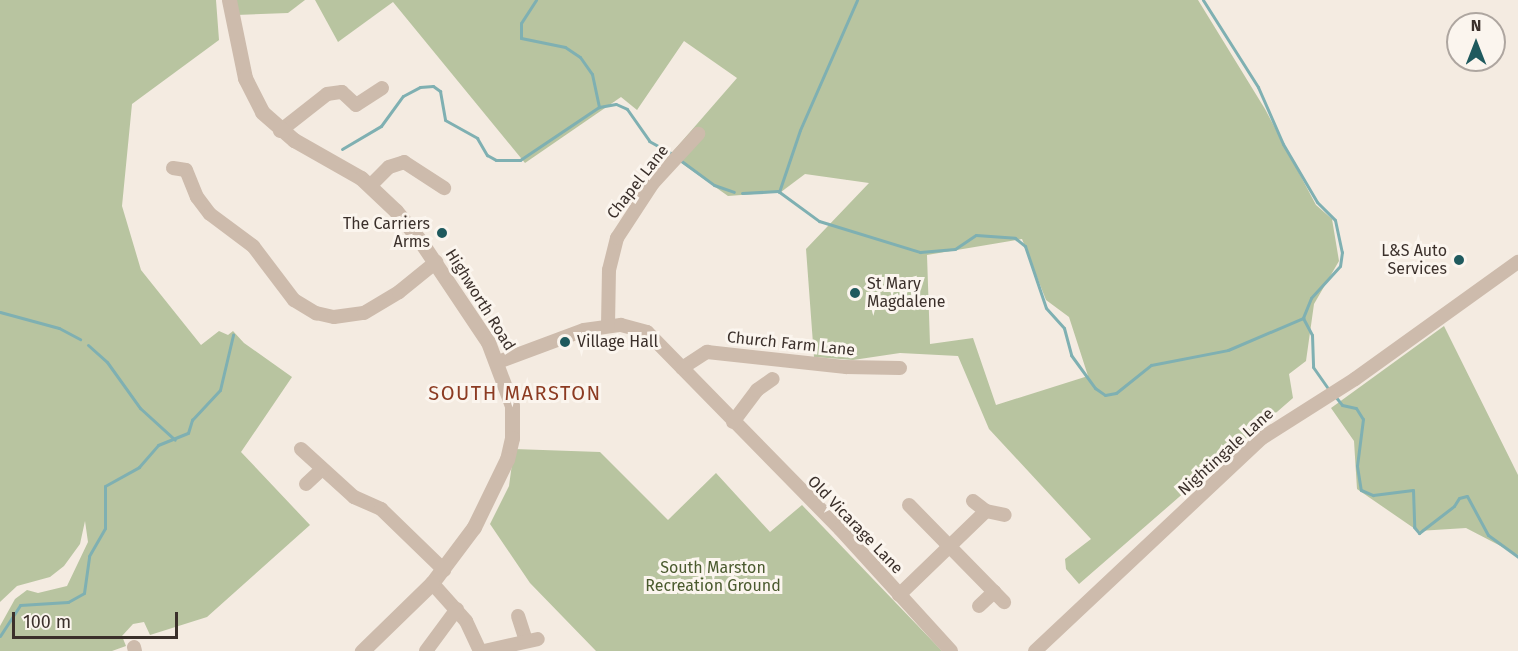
<!DOCTYPE html>
<html>
<head>
<meta charset="utf-8">
<style>
	body { margin:0 }
	#map { position:relative; width:1518px; height:651px; overflow:hidden; background:#f4ebe1; font-family:"Fira Sans",sans-serif }
	div>[style] { position:absolute }
	.green>* { inset:0; background:#b8c4a0 }
	.stream>* { height:3px; margin:-1.5px; padding:0 1.5px; transform-origin:1.5px; border-radius:1.5px; background:#7fb0b2 }
	.minor>* { height:14px; margin:-7px; padding:0 7px; transform-origin:7px; border-radius:7px; background:#cdbbac }
	.tertiary>* { height:15px; margin:-7.5px; padding:0 7.5px; transform-origin:7.5px; border-radius:7.5px; background:#cdbbac }
	.dots>* { width:16px; height:16px; translate:-50% -50%; box-sizing:border-box; border:3px solid #fbf5ee; border-radius:50% }
	span { translate:-50% -50%; white-space:nowrap; text-align:center; line-height:1.15; -webkit-text-stroke:6px #fbf5ee; paint-order:stroke }
	.street-label { font-size:16px; color:#3b302b }
	.poi-label { font-size:16px; color:#3b302b }
	.right { translate:-100% -50%; text-align:right }
	.left { translate:0 -50%; text-align:left }
	.park-label { font-size:16px; color:#4a5a2e }
	.quarter-label { font-size:20px; color:#8c3b22; letter-spacing:1.5px }
	.north { position:absolute; left:1446px; top:12px; width:60px; height:60px; box-sizing:border-box; background:#fbf5ee; border:2px solid #aea6a0; border-radius:50%; rotate:0deg; font-size:16px; font-weight:700; line-height:24px; text-align:center; color:#3b302b }
	.north::after { content:''; display:block; margin:auto; width:21px; height:27px; background:#1f5a5e; clip-path:polygon(50% 0,100% 100%,50% 72%,0 100%) }
	.scale { position:absolute; left:12px; top:612px; width:166px; height:27px; box-sizing:border-box; border:3px solid #3b302b; border-top:0; padding-left:8px; font-size:18px; line-height:21px; white-space:nowrap; color:#3b302b; -webkit-text-stroke:4px #fbf5ee; paint-order:stroke }
</style>
</head>
<body>
<div id="map">
	<div class="green">
		<div style="clip-path:polygon(0 0,216px 0,219px 40px,132px 104px,122px 206px,141px 270px,201px 345px,219px 331px,228px 335px,233px 331px,244px 343px,292px 377px,241px 452px,310px 525px,207px 617px,150px 635px,144px 622px,133px 624px,122px 636px,126px 646px,112px 651px,0 651px,0 626px,15px 599px,27px 590px,38px 593px,67px 586px,88px 542px,85px 521px,80px 544px,64px 566px,50px 577px,17px 586px,0 602px)"></div>
		<div style="clip-path:polygon(234px 0,305px 0,288px 13px,236px 15px)"></div>
		<div style="clip-path:polygon(evenodd,315px 0,1198px 0,1265px 109px,1316px 205px,1332px 219px,1339px 261px,1314px 304px,1306px 361px,1289px 374px,1293px 398px,1079px 584px,1066px 569px,1065px 559px,1091px 539px,989px 429px,958px 356px,900px 353px,853px 360px,814px 357px,806px 249px,869px 183px,805px 174px,781px 192px,728px 196px,670px 155px,737px 78px,684px 41px,637px 110px,621px 97px,525px 163px,393px 2px,338px 42px,315px 0,1022px 239px,1046px 300px,1069px 317px,1088px 376px,996px 405px,973px 338px,930px 344px,927px 255px,1022px 239px)"></div>
		<div style="clip-path:polygon(1444px 326px,1518px 475px,1518px 555px,1466px 528px,1418px 531px,1357px 489px,1354px 441px,1331px 408px)"></div>
		<div style="clip-path:polygon(514px 449px,600px 452px,668px 520px,716px 473px,770px 532px,802px 505px,942px 651px,596px 651px,530px 583px,490px 524px,509px 486px)"></div>
	</div>
	<div class="stream">
		<div style="left:536px;top:0;width:27px;rotate:123deg"></div>
		<div style="left:521px;top:23px;width:15px;rotate:90deg"></div>
		<div style="left:521px;top:38px;width:45px;rotate:11.6deg"></div>
		<div style="left:565px;top:47px;width:18px;rotate:34deg"></div>
		<div style="left:580px;top:57px;width:21px;rotate:55deg"></div>
		<div style="left:592px;top:74px;width:34px;rotate:78deg"></div>
		<div style="left:1203px;top:0;width:103px;rotate:57.7deg"></div>
		<div style="left:1258px;top:87px;width:62px;rotate:66.3deg"></div>
		<div style="left:1283px;top:144px;width:67px;rotate:59.6deg"></div>
		<div style="left:1317px;top:202px;width:25px;rotate:45deg"></div>
		<div style="left:1335px;top:220px;width:33px;rotate:78deg"></div>
		<div style="left:1342px;top:252px;width:14px;rotate:98deg"></div>
		<div style="left:1340px;top:266px;width:43px;rotate:132.2deg"></div>
		<div style="left:1311px;top:298px;width:22px;rotate:112deg"></div>
		<div style="left:342px;top:149px;width:45px;rotate:-30.5deg"></div>
		<div style="left:381px;top:126px;width:37px;rotate:-54deg"></div>
		<div style="left:403px;top:96px;width:19px;rotate:-28deg"></div>
		<div style="left:420px;top:87px;width:13px;rotate:-4deg"></div>
		<div style="left:433px;top:86px;width:9px;rotate:36deg"></div>
		<div style="left:440px;top:91px;width:29px;rotate:80deg"></div>
		<div style="left:445px;top:120px;width:37px;rotate:29deg"></div>
		<div style="left:477px;top:138px;width:20px;rotate:60deg"></div>
		<div style="left:487px;top:155px;width:10px;rotate:29deg"></div>
		<div style="left:496px;top:160px;width:24px"></div>
		<div style="left:520px;top:160px;width:95px;rotate:-33.9deg"></div>
		<div style="left:599px;top:107px;width:17px;rotate:-10deg"></div>
		<div style="left:616px;top:104px;width:12px;rotate:24deg"></div>
		<div style="left:627px;top:109px;width:39px;rotate:55deg"></div>
		<div style="left:649px;top:141px;width:26px;rotate:29deg"></div>
		<div style="left:680px;top:160px;width:42px;rotate:36.3deg"></div>
		<div style="left:714px;top:185px;width:21px;rotate:19deg"></div>
		<div style="left:779px;top:192px;width:65px;rotate:-71.3deg"></div>
		<div style="left:800px;top:130px;width:142px;rotate:-66.3deg"></div>
		<div style="left:742px;top:193px;width:36px;rotate:-3deg"></div>
		<div style="left:778px;top:191px;width:51px;rotate:36.2deg"></div>
		<div style="left:819px;top:221px;width:106px;rotate:17.1deg"></div>
		<div style="left:920px;top:252px;width:35px;rotate:-5deg"></div>
		<div style="left:955px;top:249px;width:25px;rotate:-34deg"></div>
		<div style="left:976px;top:235px;width:39px;rotate:4deg"></div>
		<div style="left:1015px;top:238px;width:13px;rotate:39deg"></div>
		<div style="left:1025px;top:246px;width:65px;rotate:71.3deg"></div>
		<div style="left:1046px;top:308px;width:27px;rotate:48deg"></div>
		<div style="left:1064px;top:328px;width:28px;rotate:75deg"></div>
		<div style="left:1071px;top:355px;width:41px;rotate:54deg"></div>
		<div style="left:1095px;top:388px;width:12px;rotate:35deg"></div>
		<div style="left:1105px;top:395px;width:11px;rotate:-10deg"></div>
		<div style="left:1116px;top:393px;width:45px;rotate:-38.7deg"></div>
		<div style="left:1151px;top:365px;width:78px;rotate:-11deg"></div>
		<div style="left:1228px;top:350px;width:82px;rotate:-23.1deg"></div>
		<div style="left:0;top:312px;width:61px;rotate:15.2deg"></div>
		<div style="left:59px;top:328px;width:24px;rotate:28deg"></div>
		<div style="left:1303px;top:318px;width:19px;rotate:62deg"></div>
		<div style="left:1312px;top:335px;width:32px;rotate:88deg"></div>
		<div style="left:1313px;top:367px;width:29px;rotate:55deg"></div>
		<div style="left:88px;top:345px;width:25px;rotate:42deg"></div>
		<div style="left:107px;top:362px;width:57px;rotate:54.3deg"></div>
		<div style="left:140px;top:408px;width:47px;rotate:42.4deg"></div>
		<div style="left:1335px;top:396px;width:11px;rotate:52deg"></div>
		<div style="left:1342px;top:405px;width:14px;rotate:12deg"></div>
		<div style="left:1356px;top:408px;width:13px;rotate:58deg"></div>
		<div style="left:1363px;top:419px;width:47px;rotate:97.3deg"></div>
		<div style="left:1357px;top:466px;width:24px;rotate:81deg"></div>
		<div style="left:1361px;top:490px;width:13px;rotate:23deg"></div>
		<div style="left:1373px;top:495px;width:40px;rotate:-7.1deg"></div>
		<div style="left:1413px;top:490px;width:37px;rotate:88deg"></div>
		<div style="left:1414px;top:527px;width:8px;rotate:50deg"></div>
		<div style="left:1419px;top:533px;width:44px;rotate:-37.6deg"></div>
		<div style="left:1454px;top:506px;width:9px;rotate:-58deg"></div>
		<div style="left:1459px;top:498px;width:8px;rotate:-14deg"></div>
		<div style="left:1467px;top:496px;width:44px;rotate:61.7deg"></div>
		<div style="left:1488px;top:535px;width:37px;rotate:36deg"></div>
		<div style="left:0;top:636px;width:37px;rotate:-57deg"></div>
		<div style="left:20px;top:605px;width:48px;rotate:-3.6deg"></div>
		<div style="left:68px;top:602px;width:18px;rotate:-29deg"></div>
		<div style="left:84px;top:593px;width:37px;rotate:-82deg"></div>
		<div style="left:89px;top:556px;width:32px;rotate:-60deg"></div>
		<div style="left:105px;top:528px;width:42px;rotate:-90deg"></div>
		<div style="left:105px;top:486px;width:39px;rotate:-29deg"></div>
		<div style="left:139px;top:467px;width:29px;rotate:-49deg"></div>
		<div style="left:158px;top:445px;width:32px;rotate:-22deg"></div>
		<div style="left:188px;top:433px;width:14px;rotate:-73deg"></div>
		<div style="left:192px;top:420px;width:41px;rotate:-47deg"></div>
		<div style="left:220px;top:390px;width:57px;rotate:-76.7deg"></div>
	</div>
	<div class="minor">
		<div style="left:280px;top:131px;width:60px;rotate:-38.2deg"></div>
		<div style="left:327px;top:94px;width:15px;rotate:-8deg"></div>
		<div style="left:342px;top:92px;width:19px;rotate:43deg"></div>
		<div style="left:356px;top:105px;width:31px;rotate:-33deg"></div>
		<div style="left:173px;top:168px;width:13px;rotate:9deg"></div>
		<div style="left:186px;top:170px;width:29px;rotate:68deg"></div>
		<div style="left:197px;top:197px;width:21px;rotate:53deg"></div>
		<div style="left:210px;top:214px;width:54px;rotate:36.7deg"></div>
		<div style="left:253px;top:246px;width:68px;rotate:52.8deg"></div>
		<div style="left:294px;top:300px;width:26px;rotate:31deg"></div>
		<div style="left:316px;top:313px;width:18px;rotate:13deg"></div>
		<div style="left:334px;top:317px;width:30px;rotate:-8deg"></div>
		<div style="left:364px;top:313px;width:41px;rotate:-31deg"></div>
		<div style="left:399px;top:292px;width:48px;rotate:-39deg"></div>
		<div style="left:371px;top:185px;width:25px;rotate:-45deg"></div>
		<div style="left:389px;top:167px;width:16px;rotate:-18deg"></div>
		<div style="left:404px;top:162px;width:48px;rotate:33deg"></div>
		<div style="left:608px;top:326px;width:56px;rotate:-89deg"></div>
		<div style="left:609px;top:270px;width:33px;rotate:-76deg"></div>
		<div style="left:617px;top:238px;width:66px;rotate:-56.8deg"></div>
		<div style="left:653px;top:183px;width:67px;rotate:-47.4deg"></div>
		<div style="left:498px;top:362px;width:92px;rotate:-20.4deg"></div>
		<div style="left:584px;top:330px;width:37px;rotate:-8deg"></div>
		<div style="left:621px;top:325px;width:27px;rotate:15deg"></div>
		<div style="left:647px;top:332px;width:276px;rotate:45.6deg"></div>
		<div style="left:840px;top:529px;width:165px;rotate:47.7deg"></div>
		<div style="left:682px;top:368px;width:30px;rotate:-33deg"></div>
		<div style="left:707px;top:352px;width:140px;rotate:6.2deg"></div>
		<div style="left:846px;top:367px;width:54px;rotate:1.1deg"></div>
		<div style="left:733px;top:422px;width:40px;rotate:-53deg"></div>
		<div style="left:757px;top:390px;width:19px;rotate:-35deg"></div>
		<div style="left:301px;top:449px;width:72px;rotate:42.2deg"></div>
		<div style="left:354px;top:497px;width:30px;rotate:24deg"></div>
		<div style="left:381px;top:509px;width:88px;rotate:44.1deg"></div>
		<div style="left:306px;top:484px;width:22px;rotate:-43deg"></div>
		<div style="left:973px;top:501px;width:16px;rotate:38deg"></div>
		<div style="left:986px;top:511px;width:19px;rotate:12deg"></div>
		<div style="left:909px;top:505px;width:136px;rotate:45.6deg"></div>
		<div style="left:432px;top:583px;width:51px;rotate:48.2deg"></div>
		<div style="left:466px;top:621px;width:33px;rotate:65deg"></div>
		<div style="left:899px;top:595px;width:121px;rotate:-44deg"></div>
		<div style="left:979px;top:606px;width:21px;rotate:-43deg"></div>
		<div style="left:518px;top:616px;width:26px;rotate:72deg"></div>
		<div style="left:134px;top:647px;width:4px;rotate:76deg"></div>
		<div style="left:426px;top:651px;width:52px;rotate:-53.6deg"></div>
		<div style="left:484px;top:651px;width:55px;rotate:-12.5deg"></div>
		<div style="left:1035px;top:651px;width:311px;rotate:-43.2deg"></div>
		<div style="left:1262px;top:438px;width:110px;rotate:-32.4deg"></div>
		<div style="left:1355px;top:379px;width:201px;rotate:-35.7deg"></div>
	</div>
	<div class="tertiary">
		<div style="left:229px;top:0;width:80px;rotate:78.4deg"></div>
		<div style="left:245px;top:78px;width:38px;rotate:63deg"></div>
		<div style="left:262px;top:112px;width:43px;rotate:41.2deg"></div>
		<div style="left:294px;top:140px;width:77px;rotate:29.6deg"></div>
		<div style="left:361px;top:178px;width:48px;rotate:43.3deg"></div>
		<div style="left:396px;top:211px;width:40px;rotate:51deg"></div>
		<div style="left:421px;top:242px;width:120px;rotate:56.2deg"></div>
		<div style="left:488px;top:342px;width:68px;rotate:69.4deg"></div>
		<div style="left:512px;top:406px;width:32px;rotate:90deg"></div>
		<div style="left:512px;top:438px;width:22px;rotate:103deg"></div>
		<div style="left:507px;top:459px;width:76px;rotate:115.9deg"></div>
		<div style="left:474px;top:527px;width:70px;rotate:126.9deg"></div>
		<div style="left:432px;top:583px;width:98px;rotate:135.8deg"></div>
	</div>
	<div class="dots">
		<div style="left:442px;top:233px;background:#1f5a5e"></div>
		<div style="left:1459px;top:260px;background:#1f5a5e"></div>
		<div style="left:855px;top:293px;background:#1f5a5e"></div>
		<div style="left:565px;top:342px;background:#1f5a5e"></div>
	</div>
	<div class="street-label">
		<span style="left:638px;top:182px;rotate:-52deg">Chapel Lane</span>
		<span style="left:480px;top:300px;rotate:58deg">Highworth Road</span>
		<span style="left:791px;top:344px;rotate:6deg">Church Farm Lane</span>
		<span style="left:1226px;top:452px;rotate:-42deg">Nightingale Lane</span>
		<span style="left:855px;top:525px;rotate:46deg">Old Vicarage Lane</span>
	</div>
	<div class="poi-label">
		<span class="right" style="left:430px;top:233px">The Carriers<br>Arms</span>
		<span class="right" style="left:1447px;top:260px">L&amp;S Auto<br>Services</span>
		<span class="left" style="left:867px;top:293px">St Mary<br>Magdalene</span>
		<span class="left" style="left:577px;top:342px">Village Hall</span>
	</div>
	<div class="park-label">
		<span style="left:713px;top:577px">South Marston<br>Recreation Ground</span>
	</div>
	<div class="quarter-label">
		<span style="left:515px;top:393px">SOUTH MARSTON</span>
	</div>
	<div class="north">N</div>
	<div class="scale">100 m</div>
</div>
</body>
</html>
